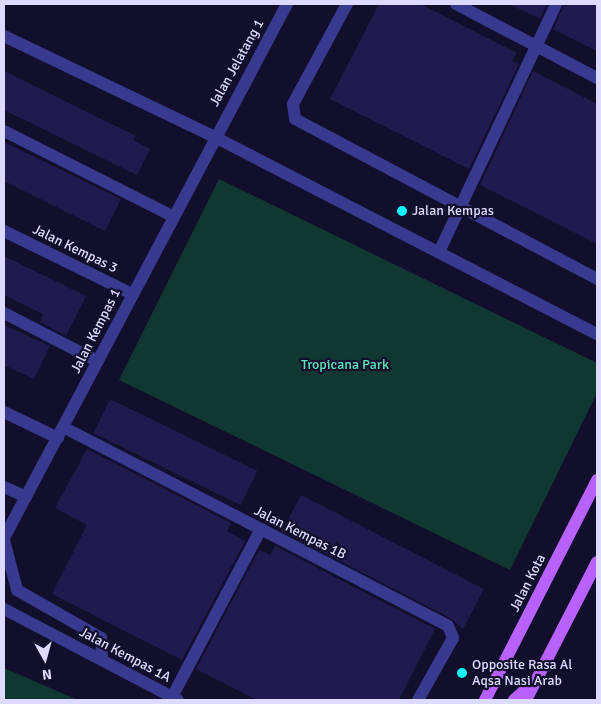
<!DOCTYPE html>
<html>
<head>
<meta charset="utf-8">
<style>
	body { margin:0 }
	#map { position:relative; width:601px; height:704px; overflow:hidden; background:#120f2c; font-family:Signika,sans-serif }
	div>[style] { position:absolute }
	.green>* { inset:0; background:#113733 }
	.building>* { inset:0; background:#211a4e; transform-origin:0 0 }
	.minor>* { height:12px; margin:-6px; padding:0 6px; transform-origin:6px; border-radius:6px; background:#373a8e }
	.major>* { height:12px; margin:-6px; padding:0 6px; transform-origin:6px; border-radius:6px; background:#b961ff }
	.dots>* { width:14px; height:14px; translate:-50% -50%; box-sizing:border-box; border:2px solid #120f2c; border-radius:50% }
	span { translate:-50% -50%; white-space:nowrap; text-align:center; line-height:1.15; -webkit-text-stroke:4.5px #120f2c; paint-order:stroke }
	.street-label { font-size:14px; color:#dcdaff }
	.poi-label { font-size:14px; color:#dcdaff }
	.left { translate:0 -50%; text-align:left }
	.park-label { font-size:14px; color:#5ce9bc }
	.frame { position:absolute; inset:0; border:5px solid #dcdaff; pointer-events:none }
	.north { position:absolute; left:20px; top:634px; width:50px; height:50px; -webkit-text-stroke:4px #120f2c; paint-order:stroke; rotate:173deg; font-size:14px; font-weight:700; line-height:20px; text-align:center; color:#dcdaff }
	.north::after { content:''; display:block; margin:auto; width:18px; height:22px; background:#dcdaff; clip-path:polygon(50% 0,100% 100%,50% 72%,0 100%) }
</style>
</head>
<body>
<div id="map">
	<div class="green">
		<div style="clip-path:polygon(219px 179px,597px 363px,597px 393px,510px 570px,119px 380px)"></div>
		<div style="clip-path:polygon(4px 668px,78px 700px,4px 700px)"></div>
	</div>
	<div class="building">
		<div style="clip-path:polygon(379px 4px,420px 4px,517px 53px,512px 61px,519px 64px,469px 169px,330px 99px)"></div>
		<div style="clip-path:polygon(509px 4px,547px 4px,540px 19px)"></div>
		<div style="clip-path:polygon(564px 4px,597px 4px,597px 51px,553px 29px)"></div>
		<div style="clip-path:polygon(4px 71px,136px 136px,133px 140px,150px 149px,137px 175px,4px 110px)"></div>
		<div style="clip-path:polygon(533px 71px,597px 104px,597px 244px,480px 185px)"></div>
		<div style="clip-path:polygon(4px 142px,121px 199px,105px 231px,4px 181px)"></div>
		<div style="clip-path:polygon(4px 256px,86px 296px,66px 336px,40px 322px,43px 314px,4px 295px)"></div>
		<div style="clip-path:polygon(4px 325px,50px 346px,34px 379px,4px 365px)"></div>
		<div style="left:110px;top:399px;width:164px;height:38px;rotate:26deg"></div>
		<div style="clip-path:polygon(87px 449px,231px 523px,227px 531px,245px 541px,182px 660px,52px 594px,87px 525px,55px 508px)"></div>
		<div style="clip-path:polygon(301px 495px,484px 589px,463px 629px,452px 619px,282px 531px)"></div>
		<div style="clip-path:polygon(275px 546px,435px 629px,399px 700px,257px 700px,196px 669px,259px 550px,270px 555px)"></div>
	</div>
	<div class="minor">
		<div style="left:347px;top:4px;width:114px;rotate:118.4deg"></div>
		<div style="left:293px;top:104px;width:15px;rotate:82deg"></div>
		<div style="left:295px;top:119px;width:342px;rotate:27.9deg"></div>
		<div style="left:456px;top:4px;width:159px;rotate:27.7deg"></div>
		<div style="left:4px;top:36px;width:232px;rotate:25.6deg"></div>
		<div style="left:213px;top:136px;width:432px;rotate:27.3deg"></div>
		<div style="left:4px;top:131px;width:188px;rotate:26.8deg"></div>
		<div style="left:4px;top:231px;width:143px;rotate:26.2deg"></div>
		<div style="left:439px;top:252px;width:274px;rotate:-64.7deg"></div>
		<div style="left:4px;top:313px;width:105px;rotate:27.3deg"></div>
		<div style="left:4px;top:412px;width:60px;rotate:25.7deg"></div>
		<div style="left:63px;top:427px;width:433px;rotate:27.3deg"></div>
		<div style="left:448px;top:626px;width:13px;rotate:67deg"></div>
		<div style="left:453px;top:638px;width:71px;rotate:119.4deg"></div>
		<div style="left:4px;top:487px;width:24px;rotate:24deg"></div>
		<div style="left:4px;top:538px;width:604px;rotate:-62.08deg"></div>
		<div style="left:4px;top:540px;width:52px;rotate:75.4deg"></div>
		<div style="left:17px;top:590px;width:97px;rotate:29.7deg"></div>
		<div style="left:101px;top:638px;width:20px;rotate:87deg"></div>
		<div style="left:4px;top:609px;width:196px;rotate:27.6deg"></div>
		<div style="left:172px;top:697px;width:190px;rotate:-62.1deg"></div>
	</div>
	<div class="major">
		<div style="left:485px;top:700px;width:247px;rotate:-63deg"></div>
		<div style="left:514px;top:700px;width:25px;rotate:-42deg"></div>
		<div style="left:526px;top:700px;width:155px;rotate:-62.8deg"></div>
	</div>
	<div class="dots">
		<div style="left:402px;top:211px;background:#06f8ff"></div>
		<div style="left:462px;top:673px;background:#06f8ff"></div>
	</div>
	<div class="street-label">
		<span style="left:237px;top:63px;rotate:-61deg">Jalan Jelatang 1</span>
		<span style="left:75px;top:249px;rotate:26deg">Jalan Kempas 3</span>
		<span style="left:96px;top:331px;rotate:-63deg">Jalan Kempas 1</span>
		<span style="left:300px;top:533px;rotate:27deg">Jalan Kempas 1B</span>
		<span style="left:528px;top:583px;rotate:-63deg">Jalan Kota</span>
		<span style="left:125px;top:655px;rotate:28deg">Jalan Kempas 1A</span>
	</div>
	<div class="poi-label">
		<span class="left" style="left:412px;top:211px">Jalan Kempas</span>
		<span class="left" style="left:472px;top:673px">Opposite Rasa Al<br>Aqsa Nasi Arab</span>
	</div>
	<div class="park-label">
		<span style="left:345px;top:365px">Tropicana Park</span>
	</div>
	<div class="frame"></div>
	<div class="north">N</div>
</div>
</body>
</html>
